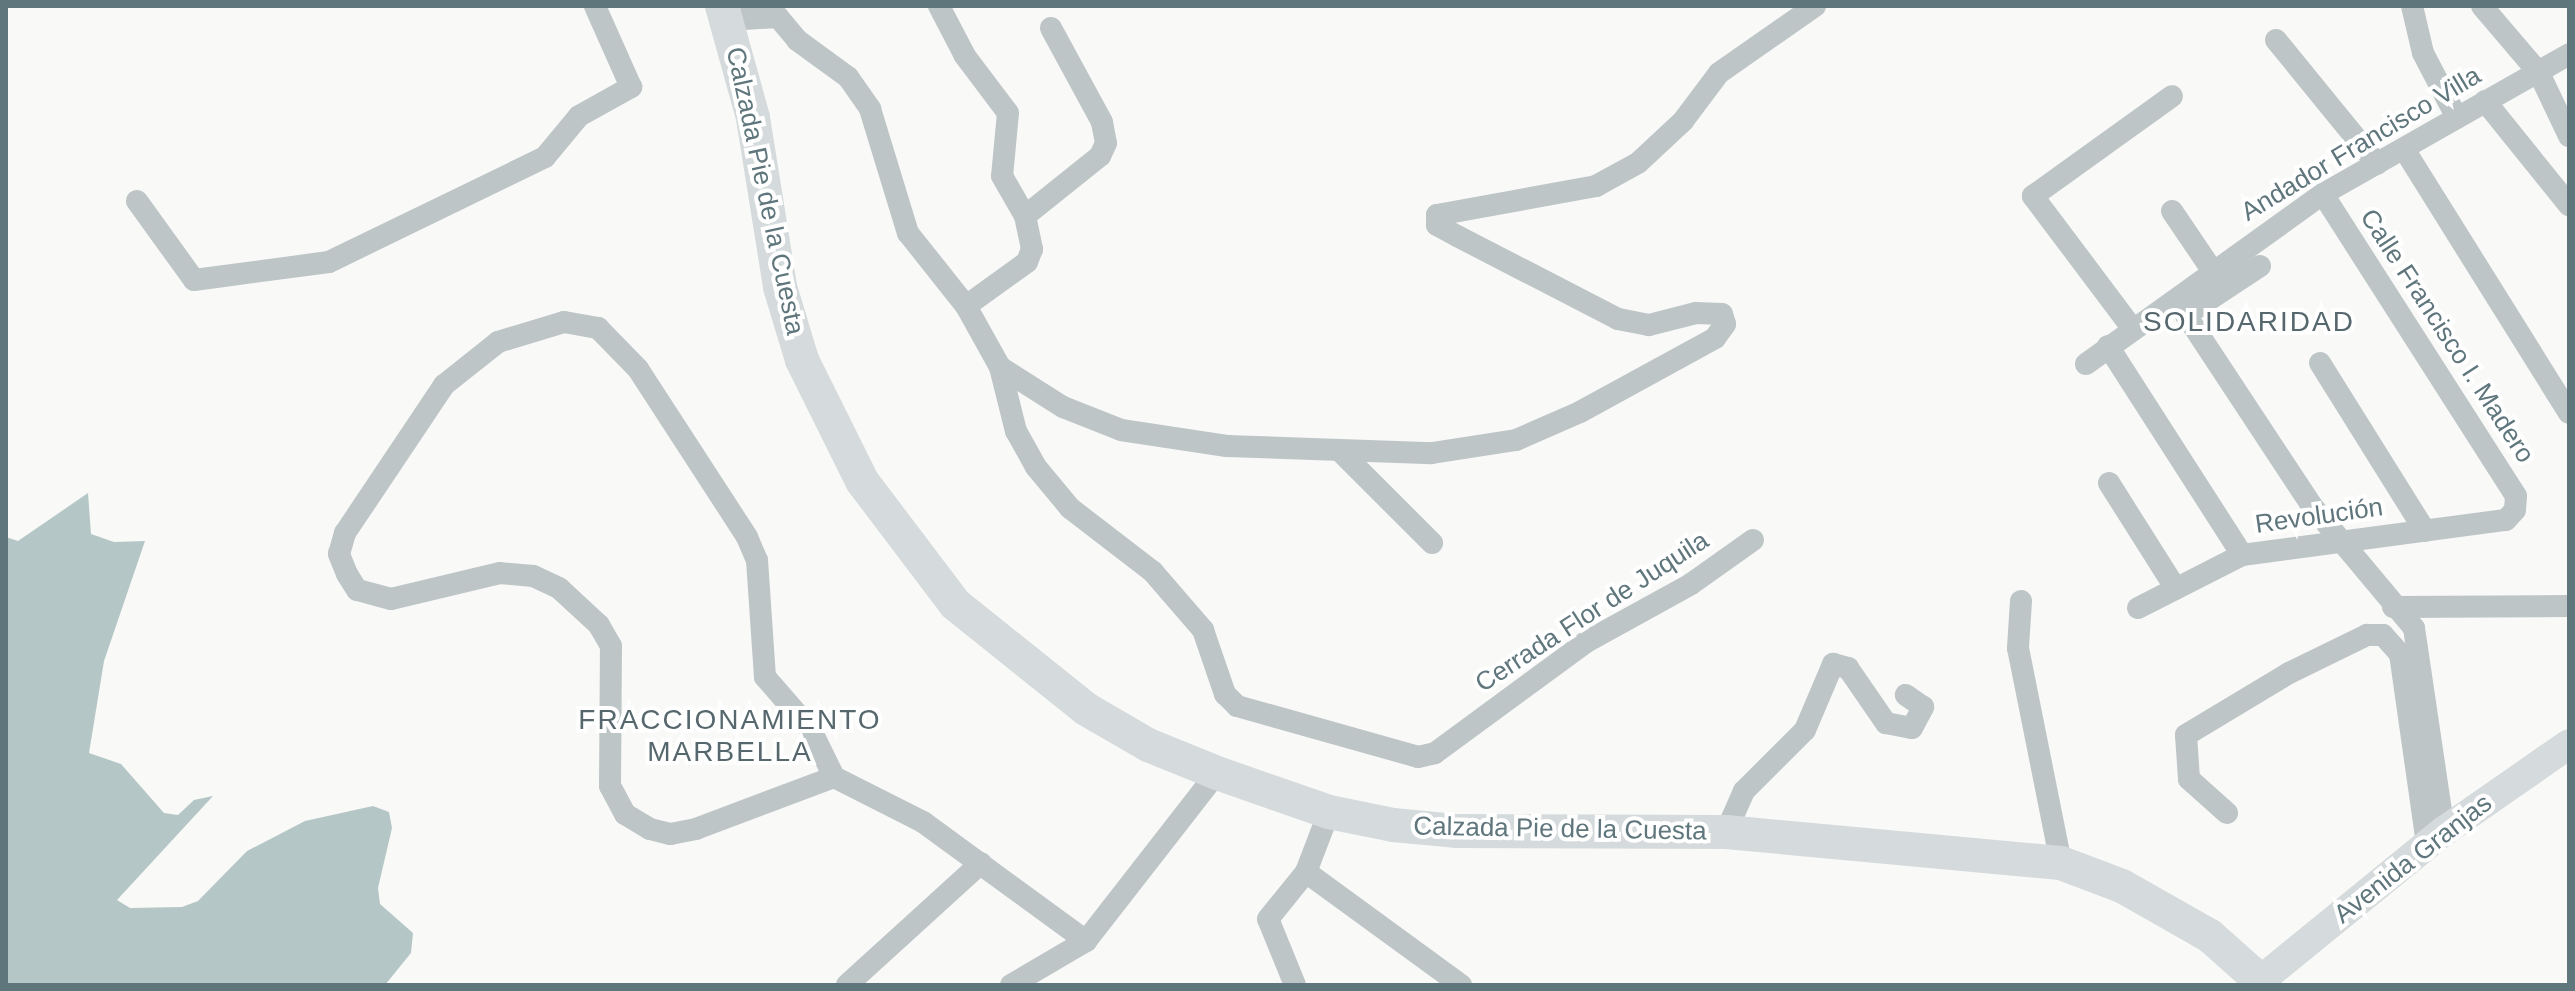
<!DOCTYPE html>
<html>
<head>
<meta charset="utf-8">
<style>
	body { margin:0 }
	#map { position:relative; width:2575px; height:991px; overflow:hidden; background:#f9f9f7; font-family:Arial,sans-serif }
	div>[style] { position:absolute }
	.water>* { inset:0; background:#b5c6c7 }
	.minor>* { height:22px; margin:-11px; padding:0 11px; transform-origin:11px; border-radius:11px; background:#bdc5c7 }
	.secondary>* { height:30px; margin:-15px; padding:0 15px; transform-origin:15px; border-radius:15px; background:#d5dbdc }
	.primary>* { height:34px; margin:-17px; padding:0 17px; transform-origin:17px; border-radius:17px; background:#d5dbdc }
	span { translate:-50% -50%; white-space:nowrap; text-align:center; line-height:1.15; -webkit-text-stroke:8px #fff; paint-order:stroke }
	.street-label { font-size:26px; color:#5f767c }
	.neighbourhood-label { font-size:28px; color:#56686d; letter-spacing:2px }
	.frame { position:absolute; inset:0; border:8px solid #5f767c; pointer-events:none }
</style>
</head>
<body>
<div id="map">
	<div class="water">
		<div style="clip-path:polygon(88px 493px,91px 534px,114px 542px,145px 541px,104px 661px,89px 753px,121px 764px,164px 813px,178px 815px,194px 800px,213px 796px,117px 900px,130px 908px,182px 907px,198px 901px,247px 851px,305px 821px,373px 806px,389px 812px,392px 828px,378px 888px,380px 904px,413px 933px,411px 953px,385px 985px,6px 985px,6px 537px,18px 541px)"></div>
	</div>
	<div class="minor">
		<div style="left:939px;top:6px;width:56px;rotate:62.5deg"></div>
		<div style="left:965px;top:56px;width:71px;rotate:53deg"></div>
		<div style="left:1008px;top:113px;width:63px;rotate:95.4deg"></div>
		<div style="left:1002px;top:176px;width:46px;rotate:60.1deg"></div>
		<div style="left:1025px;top:216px;width:34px;rotate:78deg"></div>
		<div style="left:1032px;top:249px;width:14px;rotate:111deg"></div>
		<div style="left:1027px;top:262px;width:75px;rotate:144.2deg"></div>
		<div style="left:2412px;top:6px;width:48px;rotate:76.8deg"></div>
		<div style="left:2423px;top:53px;width:73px;rotate:62.4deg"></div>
		<div style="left:2482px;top:6px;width:88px;rotate:49.6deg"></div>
		<div style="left:2539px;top:73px;width:70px;rotate:64.5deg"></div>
		<div style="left:778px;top:17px;width:30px;rotate:50deg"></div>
		<div style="left:797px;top:40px;width:63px;rotate:36deg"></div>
		<div style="left:848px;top:77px;width:39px;rotate:55deg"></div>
		<div style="left:870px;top:109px;width:130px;rotate:73deg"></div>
		<div style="left:908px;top:233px;width:93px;rotate:51.5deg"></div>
		<div style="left:966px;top:306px;width:70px;rotate:60.9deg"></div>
		<div style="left:1000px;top:367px;width:66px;rotate:76deg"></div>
		<div style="left:1016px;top:431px;width:41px;rotate:60.9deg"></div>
		<div style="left:1036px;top:467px;width:53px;rotate:50.3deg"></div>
		<div style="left:1070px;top:508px;width:105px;rotate:37.6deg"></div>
		<div style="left:1153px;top:572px;width:77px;rotate:49.2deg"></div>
		<div style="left:1203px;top:630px;width:68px;rotate:71deg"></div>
		<div style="left:1225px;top:694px;width:17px;rotate:45deg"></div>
		<div style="left:1237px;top:706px;width:188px;rotate:15.7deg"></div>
		<div style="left:1418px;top:757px;width:17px;rotate:-13deg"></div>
		<div style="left:1435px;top:753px;width:187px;rotate:-36.3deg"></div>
		<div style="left:1586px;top:642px;width:120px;rotate:-28.9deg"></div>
		<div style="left:1691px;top:584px;width:76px;rotate:-35.4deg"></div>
		<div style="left:727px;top:20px;width:51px;rotate:-3.4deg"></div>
		<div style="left:2276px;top:40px;width:160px;rotate:50.8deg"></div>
		<div style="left:2485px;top:101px;width:134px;rotate:51.1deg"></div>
		<div style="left:2404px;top:149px;width:311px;rotate:58deg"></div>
		<div style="left:137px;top:201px;width:97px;rotate:54.2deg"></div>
		<div style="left:194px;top:280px;width:136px;rotate:-7.6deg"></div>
		<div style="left:329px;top:262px;width:240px;rotate:-25.9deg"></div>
		<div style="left:545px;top:157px;width:53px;rotate:-50.3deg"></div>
		<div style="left:579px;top:116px;width:60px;rotate:-29.1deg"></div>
		<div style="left:631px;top:87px;width:89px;rotate:-114deg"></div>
		<div style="left:2172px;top:211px;width:71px;rotate:55.9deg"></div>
		<div style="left:1025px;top:216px;width:96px;rotate:-38.7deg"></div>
		<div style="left:1100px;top:156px;width:14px;rotate:-65deg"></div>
		<div style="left:1106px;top:143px;width:21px;rotate:-101deg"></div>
		<div style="left:1102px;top:122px;width:107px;rotate:-118.5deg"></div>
		<div style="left:2260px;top:266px;width:89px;rotate:146.5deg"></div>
		<div style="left:2186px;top:315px;width:229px;rotate:56.6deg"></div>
		<div style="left:2312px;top:506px;width:159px;rotate:50.1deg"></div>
		<div style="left:2414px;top:628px;width:205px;rotate:81.6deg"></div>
		<div style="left:564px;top:322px;width:35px;rotate:10deg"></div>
		<div style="left:598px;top:328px;width:57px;rotate:45.7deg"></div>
		<div style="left:638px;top:369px;width:200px;rotate:57deg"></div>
		<div style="left:747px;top:537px;width:25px;rotate:67deg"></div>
		<div style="left:757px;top:560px;width:117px;rotate:86.1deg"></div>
		<div style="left:765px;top:677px;width:70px;rotate:49deg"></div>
		<div style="left:811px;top:730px;width:52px;rotate:63.9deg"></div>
		<div style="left:834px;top:777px;width:147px;rotate:159.4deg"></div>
		<div style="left:696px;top:829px;width:26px;rotate:169deg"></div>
		<div style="left:670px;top:834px;width:21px;rotate:-166deg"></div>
		<div style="left:650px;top:829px;width:29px;rotate:-149deg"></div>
		<div style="left:625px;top:814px;width:32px;rotate:-118deg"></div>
		<div style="left:610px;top:786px;width:140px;rotate:-89.6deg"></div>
		<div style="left:611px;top:646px;width:24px;rotate:-120deg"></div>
		<div style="left:599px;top:625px;width:54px;rotate:-137.2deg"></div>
		<div style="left:559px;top:588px;width:29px;rotate:-155deg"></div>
		<div style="left:533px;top:576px;width:33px;rotate:-175deg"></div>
		<div style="left:500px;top:573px;width:112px;rotate:166.6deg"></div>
		<div style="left:391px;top:599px;width:35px;rotate:-165deg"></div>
		<div style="left:357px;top:590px;width:19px;rotate:-122deg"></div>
		<div style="left:347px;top:574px;width:22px;rotate:-112deg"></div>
		<div style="left:339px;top:554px;width:22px;rotate:-74deg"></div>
		<div style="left:345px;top:533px;width:178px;rotate:-56.2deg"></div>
		<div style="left:444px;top:385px;width:69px;rotate:-38.5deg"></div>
		<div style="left:498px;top:342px;width:69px;rotate:-16.9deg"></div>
		<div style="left:2132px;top:328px;width:165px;rotate:-126.9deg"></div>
		<div style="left:2033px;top:196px;width:171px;rotate:-35.7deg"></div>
		<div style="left:2108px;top:346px;width:248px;rotate:57.3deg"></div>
		<div style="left:2320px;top:363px;width:198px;rotate:58deg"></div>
		<div style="left:2086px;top:364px;width:292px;rotate:-35.7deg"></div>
		<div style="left:2323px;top:194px;width:283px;rotate:-29.6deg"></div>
		<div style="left:1000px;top:367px;width:75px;rotate:32.4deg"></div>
		<div style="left:1063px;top:407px;width:62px;rotate:21.6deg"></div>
		<div style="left:1121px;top:430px;width:107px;rotate:8.6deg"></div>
		<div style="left:1227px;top:446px;width:205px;rotate:2deg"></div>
		<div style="left:1432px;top:453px;width:85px;rotate:-8.8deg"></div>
		<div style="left:1516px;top:440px;width:70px;rotate:-23.6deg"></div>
		<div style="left:1580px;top:412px;width:154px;rotate:-28.7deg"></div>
		<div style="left:1715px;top:338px;width:17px;rotate:-54deg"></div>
		<div style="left:1725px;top:324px;width:10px;rotate:-107deg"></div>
		<div style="left:1722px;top:314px;width:26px;rotate:-178deg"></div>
		<div style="left:1696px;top:313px;width:49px;rotate:165.7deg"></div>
		<div style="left:1649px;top:325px;width:32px;rotate:-169deg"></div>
		<div style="left:1618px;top:319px;width:181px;rotate:-152.7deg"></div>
		<div style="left:1457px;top:236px;width:23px;rotate:-151deg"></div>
		<div style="left:1437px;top:225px;width:10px;rotate:-90deg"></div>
		<div style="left:1437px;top:215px;width:162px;rotate:-10.3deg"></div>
		<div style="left:1596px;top:186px;width:48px;rotate:-28.7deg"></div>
		<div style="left:1638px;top:163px;width:62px;rotate:-43deg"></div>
		<div style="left:1683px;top:121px;width:60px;rotate:-53.1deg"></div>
		<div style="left:1719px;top:73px;width:117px;rotate:-34.9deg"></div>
		<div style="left:1343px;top:454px;width:126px;rotate:45deg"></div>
		<div style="left:2109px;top:483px;width:125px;rotate:57.7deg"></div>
		<div style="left:2021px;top:601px;width:47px;rotate:93.7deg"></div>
		<div style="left:2018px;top:648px;width:219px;rotate:78.7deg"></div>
		<div style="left:2393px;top:607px;width:176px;rotate:-0.3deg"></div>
		<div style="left:2138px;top:608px;width:117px;rotate:-27deg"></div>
		<div style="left:2242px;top:555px;width:266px;rotate:-7.6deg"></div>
		<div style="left:2506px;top:520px;width:13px;rotate:-48deg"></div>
		<div style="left:2515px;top:510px;width:14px;rotate:-86deg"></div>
		<div style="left:2516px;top:496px;width:358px;rotate:-122.6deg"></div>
		<div style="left:834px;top:777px;width:100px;rotate:26.8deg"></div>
		<div style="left:923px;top:822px;width:202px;rotate:36.1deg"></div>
		<div style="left:1329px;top:812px;width:64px;rotate:111deg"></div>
		<div style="left:1306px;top:872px;width:192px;rotate:36.1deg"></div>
		<div style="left:2227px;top:813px;width:51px;rotate:-138.2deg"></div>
		<div style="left:2189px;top:779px;width:44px;rotate:-93.9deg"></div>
		<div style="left:2186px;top:735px;width:120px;rotate:-31deg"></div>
		<div style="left:2289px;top:673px;width:87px;rotate:-26deg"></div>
		<div style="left:2367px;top:635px;width:16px"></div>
		<div style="left:2383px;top:635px;width:25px;rotate:48deg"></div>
		<div style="left:2400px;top:654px;width:192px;rotate:81.9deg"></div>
		<div style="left:1726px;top:832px;width:45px;rotate:-66.3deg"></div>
		<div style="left:1744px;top:791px;width:86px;rotate:-45deg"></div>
		<div style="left:1805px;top:730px;width:72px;rotate:-67deg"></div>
		<div style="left:1833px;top:664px;width:16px;rotate:15deg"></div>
		<div style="left:1848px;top:668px;width:67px;rotate:55.4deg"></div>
		<div style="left:1886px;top:723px;width:26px;rotate:11deg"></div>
		<div style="left:1912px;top:728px;width:24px;rotate:-62deg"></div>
		<div style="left:1923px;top:707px;width:21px;rotate:-145deg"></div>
		<div style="left:847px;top:985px;width:181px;rotate:-42.3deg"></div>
		<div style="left:1011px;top:985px;width:87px;rotate:-30.4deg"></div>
		<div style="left:1086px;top:941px;width:213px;rotate:-52.1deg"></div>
		<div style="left:1295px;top:985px;width:71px;rotate:-112.2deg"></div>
		<div style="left:1268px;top:919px;width:60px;rotate:-51deg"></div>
	</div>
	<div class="secondary">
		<div style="left:2261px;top:980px;width:236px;rotate:-39.2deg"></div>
		<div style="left:2444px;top:831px;width:152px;rotate:-34.8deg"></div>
	</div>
	<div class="primary">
		<div style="left:722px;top:6px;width:116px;rotate:74.5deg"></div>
		<div style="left:753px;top:118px;width:171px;rotate:80.9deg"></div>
		<div style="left:780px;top:287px;width:76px;rotate:73.2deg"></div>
		<div style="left:802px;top:360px;width:135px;rotate:63.6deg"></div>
		<div style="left:862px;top:481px;width:154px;rotate:52.9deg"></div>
		<div style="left:955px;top:604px;width:168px;rotate:38.7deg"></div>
		<div style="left:1086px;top:709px;width:72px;rotate:30.1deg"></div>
		<div style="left:1148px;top:745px;width:74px;rotate:22.1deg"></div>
		<div style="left:1217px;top:773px;width:119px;rotate:19.2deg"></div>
		<div style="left:1329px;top:812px;width:65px;rotate:11.5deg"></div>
		<div style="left:1393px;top:825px;width:63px;rotate:5.4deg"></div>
		<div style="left:1456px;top:831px;width:270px;rotate:0.2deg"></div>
		<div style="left:1726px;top:832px;width:336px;rotate:5.3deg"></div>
		<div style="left:2061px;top:863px;width:65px;rotate:20.7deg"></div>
		<div style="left:2122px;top:886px;width:101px;rotate:29.6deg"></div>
		<div style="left:2210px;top:936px;width:74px;rotate:41.7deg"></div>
	</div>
	<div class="street-label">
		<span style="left:2361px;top:144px;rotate:-31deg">Andador Francisco Villa</span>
		<span style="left:765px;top:191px;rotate:78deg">Calzada Pie de la Cuesta</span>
		<span style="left:2447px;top:336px;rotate:57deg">Calle Francisco I. Madero</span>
		<span style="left:2319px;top:516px;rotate:-8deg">Revolución</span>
		<span style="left:1592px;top:612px;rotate:-33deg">Cerrada Flor de Juquila</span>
		<span style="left:1560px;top:829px;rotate:1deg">Calzada Pie de la Cuesta</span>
		<span style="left:2413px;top:859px;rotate:-38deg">Avenida Granjas</span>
	</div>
	<div class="neighbourhood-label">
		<span style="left:2249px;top:322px">SOLIDARIDAD</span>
		<span style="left:730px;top:736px">FRACCIONAMIENTO<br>MARBELLA</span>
	</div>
	<div class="frame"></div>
</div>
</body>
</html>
